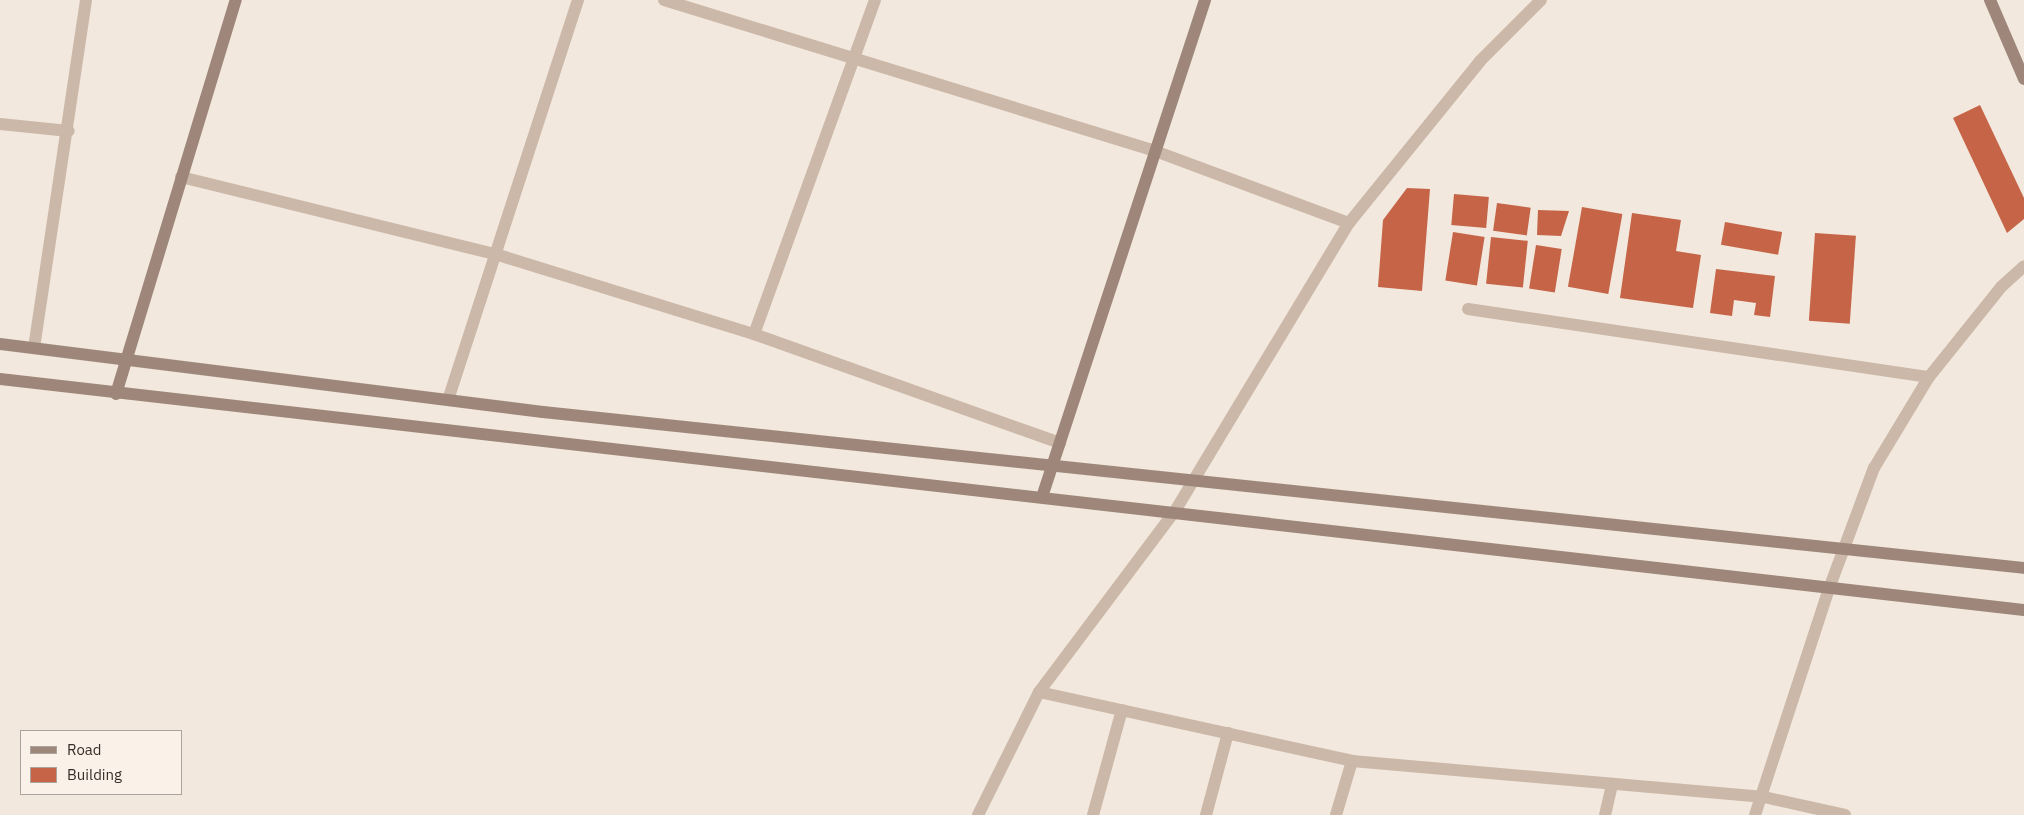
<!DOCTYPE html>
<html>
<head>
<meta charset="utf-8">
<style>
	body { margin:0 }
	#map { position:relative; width:2024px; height:815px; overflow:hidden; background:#f2e8dd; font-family:"IBM Plex Sans",sans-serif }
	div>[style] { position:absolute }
	.building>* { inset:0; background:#c66447; transform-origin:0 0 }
	.street>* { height:12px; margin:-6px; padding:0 6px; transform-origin:6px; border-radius:6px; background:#cbb8a9 }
	.secondary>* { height:12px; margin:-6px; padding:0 6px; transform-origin:6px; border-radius:6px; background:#9e877a }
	span { translate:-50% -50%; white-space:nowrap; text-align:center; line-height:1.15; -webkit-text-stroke:4.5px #faf2e9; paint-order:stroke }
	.legend { position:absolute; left:20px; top:730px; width:162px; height:65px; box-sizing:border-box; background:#faf2e9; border:1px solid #aca39c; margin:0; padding:6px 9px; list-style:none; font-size:15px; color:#382d29 }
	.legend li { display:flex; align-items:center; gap:10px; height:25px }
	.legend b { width:25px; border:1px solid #aca39c }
</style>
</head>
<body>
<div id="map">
	<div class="building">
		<div style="clip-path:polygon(1980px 105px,2024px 198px,2024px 219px,2007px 233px,1953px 118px)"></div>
		<div style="clip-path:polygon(1407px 188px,1430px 189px,1422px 291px,1378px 287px,1383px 220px)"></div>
		<div style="left:1454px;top:194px;width:35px;height:31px;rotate:5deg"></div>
		<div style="left:1497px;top:203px;width:34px;height:28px;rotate:8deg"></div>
		<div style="left:1582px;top:207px;width:41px;height:81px;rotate:10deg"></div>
		<div style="clip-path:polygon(1538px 210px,1569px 211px,1561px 236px,1537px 235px)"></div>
		<div style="clip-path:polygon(1632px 213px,1681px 220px,1676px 251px,1701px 255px,1693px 308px,1620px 298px)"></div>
		<div style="left:1725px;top:222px;width:58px;height:23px;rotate:10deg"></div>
		<div style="left:1453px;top:232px;width:32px;height:49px;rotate:9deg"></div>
		<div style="left:1815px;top:233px;width:41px;height:88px;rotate:4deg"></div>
		<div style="left:1491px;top:237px;width:37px;height:47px;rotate:6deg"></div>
		<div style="left:1536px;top:245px;width:26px;height:44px;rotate:9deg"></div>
		<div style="clip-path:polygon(1716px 269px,1775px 276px,1770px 317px,1754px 315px,1756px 303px,1734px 300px,1732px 316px,1710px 313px)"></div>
	</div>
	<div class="street">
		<div style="left:664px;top:0;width:514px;rotate:17.09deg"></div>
		<div style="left:1155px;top:151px;width:207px;rotate:20.4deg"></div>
		<div style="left:875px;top:0;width:355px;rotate:109.9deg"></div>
		<div style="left:754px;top:334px;width:325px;rotate:19.6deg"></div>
		<div style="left:0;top:124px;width:69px;rotate:5.8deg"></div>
		<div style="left:181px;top:177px;width:323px;rotate:13.8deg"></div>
		<div style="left:495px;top:254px;width:271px;rotate:17.2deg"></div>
		<div style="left:1468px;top:309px;width:466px;rotate:8.4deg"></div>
		<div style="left:34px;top:348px;width:352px;rotate:-81.5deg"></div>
		<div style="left:448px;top:400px;width:421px;rotate:-72deg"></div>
		<div style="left:1039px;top:692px;width:321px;rotate:12.4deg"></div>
		<div style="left:1352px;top:761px;width:414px;rotate:5deg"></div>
		<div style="left:1764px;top:797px;width:83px;rotate:12.5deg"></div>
		<div style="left:978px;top:815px;width:137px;rotate:-63.6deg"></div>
		<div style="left:1039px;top:692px;width:226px;rotate:-53.1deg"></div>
		<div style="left:1175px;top:511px;width:336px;rotate:-58.9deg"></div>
		<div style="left:1349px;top:223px;width:208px;rotate:-51deg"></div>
		<div style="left:1480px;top:61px;width:86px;rotate:-45deg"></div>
		<div style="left:1093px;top:815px;width:109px;rotate:-74.6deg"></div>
		<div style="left:1206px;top:815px;width:85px;rotate:-75deg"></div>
		<div style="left:1336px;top:815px;width:56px;rotate:-73.5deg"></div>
		<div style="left:1605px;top:815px;width:32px;rotate:-77deg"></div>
		<div style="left:1755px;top:815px;width:241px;rotate:-71.9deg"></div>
		<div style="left:1830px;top:586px;width:126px;rotate:-69.6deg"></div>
		<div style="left:1874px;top:468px;width:106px;rotate:-58.9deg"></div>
		<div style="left:1929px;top:377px;width:115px;rotate:-51.3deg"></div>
		<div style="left:2001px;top:287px;width:31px;rotate:-42deg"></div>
	</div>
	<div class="secondary">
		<div style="left:1990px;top:0;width:86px;rotate:66.7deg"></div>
		<div style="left:0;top:344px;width:547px;rotate:7.14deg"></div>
		<div style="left:543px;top:412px;width:1489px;rotate:6.01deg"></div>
		<div style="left:0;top:379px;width:2037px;rotate:6.51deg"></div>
		<div style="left:116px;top:394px;width:412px;rotate:-73.1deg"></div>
		<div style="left:1042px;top:497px;width:523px;rotate:-71.84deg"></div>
	</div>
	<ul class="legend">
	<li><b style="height:6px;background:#9e877a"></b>Road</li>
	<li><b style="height:14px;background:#c66447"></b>Building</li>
	</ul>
</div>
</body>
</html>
